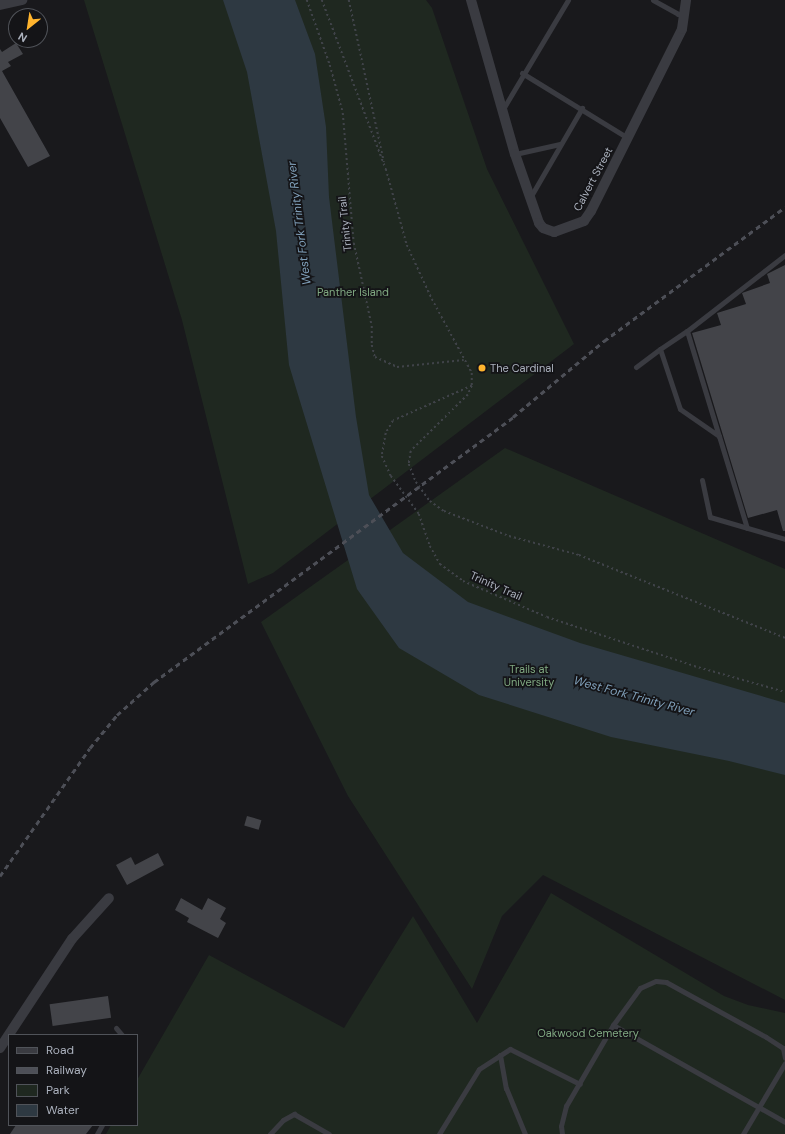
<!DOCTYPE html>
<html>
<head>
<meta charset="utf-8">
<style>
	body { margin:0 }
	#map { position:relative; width:785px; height:1134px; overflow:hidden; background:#19191c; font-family:"DM Sans",sans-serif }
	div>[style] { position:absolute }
	.green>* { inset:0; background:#1f2820 }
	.water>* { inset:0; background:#2e3942 }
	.building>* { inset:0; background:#434449; transform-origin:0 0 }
	.path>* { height:1.5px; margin-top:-0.75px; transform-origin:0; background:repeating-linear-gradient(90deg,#404349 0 2px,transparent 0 5px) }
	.service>* { height:5px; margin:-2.5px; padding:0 2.5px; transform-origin:2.5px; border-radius:2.5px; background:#3a3b41 }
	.minor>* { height:10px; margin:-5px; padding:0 5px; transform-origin:5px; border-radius:5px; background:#3a3b41 }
	.rail>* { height:3px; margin-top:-1.5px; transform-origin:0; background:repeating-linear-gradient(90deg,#4d4f57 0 5px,transparent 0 9px) }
	.dots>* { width:11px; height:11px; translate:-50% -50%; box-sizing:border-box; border:2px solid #141417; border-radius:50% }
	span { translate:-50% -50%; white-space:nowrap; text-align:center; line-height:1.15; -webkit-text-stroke:3.5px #141417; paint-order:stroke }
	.street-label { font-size:11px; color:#abb1bd }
	.park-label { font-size:11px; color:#80a982 }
	.poi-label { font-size:11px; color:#abb1bd }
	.left { translate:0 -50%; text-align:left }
	.water-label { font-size:12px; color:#80a0ba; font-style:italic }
	.legend { position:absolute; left:8px; top:1034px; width:130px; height:92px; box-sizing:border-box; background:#141417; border:1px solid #505359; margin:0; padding:5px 7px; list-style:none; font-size:12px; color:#abb1bd }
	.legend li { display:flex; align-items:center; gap:8px; height:20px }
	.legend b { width:20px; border:1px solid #505359 }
	.north { position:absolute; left:8px; top:8px; width:40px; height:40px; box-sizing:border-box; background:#141417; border:1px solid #505359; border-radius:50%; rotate:210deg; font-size:11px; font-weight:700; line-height:16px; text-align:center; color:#abb1bd }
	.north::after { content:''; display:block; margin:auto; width:14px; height:18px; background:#ffb42e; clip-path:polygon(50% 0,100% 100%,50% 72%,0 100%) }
</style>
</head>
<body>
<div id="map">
	<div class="green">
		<div style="clip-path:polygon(84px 0,426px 0,432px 8px,487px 169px,574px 344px,273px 573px,248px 584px,182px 320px)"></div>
		<div style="clip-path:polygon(505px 448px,785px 569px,785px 1000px,543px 875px,502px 916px,472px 989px,348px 796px,261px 622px)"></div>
		<div style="clip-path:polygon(551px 893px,724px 996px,748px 1005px,785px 1013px,785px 1134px,106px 1134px,111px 1125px,137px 1125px,137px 1080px,209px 955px,344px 1028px,413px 916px,477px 1023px)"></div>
	</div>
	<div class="water">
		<div style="clip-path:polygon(223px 0,295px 0,315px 54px,326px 127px,329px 197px,356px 417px,369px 495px,403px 553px,468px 602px,580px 643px,785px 703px,785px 775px,729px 761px,611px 737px,479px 695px,399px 648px,357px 589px,289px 365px,276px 231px,247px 72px)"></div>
	</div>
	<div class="building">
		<div style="clip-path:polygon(16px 43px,23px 54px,8px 62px,11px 66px,2px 71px,50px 156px,28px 167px,0 118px,0 49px,2px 52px)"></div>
		<div style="clip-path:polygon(785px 265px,785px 531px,783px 531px,777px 510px,748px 518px,692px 333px,721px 325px,717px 313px,746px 304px,742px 293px,770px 283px,767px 274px)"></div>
		<div style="left:247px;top:816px;width:15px;height:10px;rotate:16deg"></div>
		<div style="clip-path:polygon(158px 853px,164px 865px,127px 885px,116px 865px,131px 857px,135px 865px)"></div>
		<div style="clip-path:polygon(181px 898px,202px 910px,208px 898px,226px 908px,220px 919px,226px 923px,218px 938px,187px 922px,189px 918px,175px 910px)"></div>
		<div style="left:108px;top:996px;width:22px;height:59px;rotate:82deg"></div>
		<div style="clip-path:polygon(16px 1125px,93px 1125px,86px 1134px,10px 1134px)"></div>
	</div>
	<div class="path">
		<div style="left:307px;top:0;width:69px;rotate:70.5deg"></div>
		<div style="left:330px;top:65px;width:50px;rotate:74.8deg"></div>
		<div style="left:343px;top:113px;width:130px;rotate:85.2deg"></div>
		<div style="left:354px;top:243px;width:85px;rotate:77.8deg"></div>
		<div style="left:372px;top:326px;width:19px;rotate:90deg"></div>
		<div style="left:372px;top:345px;width:12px;rotate:76deg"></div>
		<div style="left:375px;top:357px;width:24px;rotate:24deg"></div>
		<div style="left:397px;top:367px;width:67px;rotate:-6deg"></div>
		<div style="left:322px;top:0;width:181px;rotate:69.3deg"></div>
		<div style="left:386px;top:169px;width:79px;rotate:74.6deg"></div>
		<div style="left:407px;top:245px;width:60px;rotate:65.2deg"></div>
		<div style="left:432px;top:299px;width:84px;rotate:61.6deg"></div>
		<div style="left:472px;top:373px;width:13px;rotate:90deg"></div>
		<div style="left:472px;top:386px;width:10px;rotate:114deg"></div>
		<div style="left:468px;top:395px;width:80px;rotate:135.5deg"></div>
		<div style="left:411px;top:451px;width:13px;rotate:99deg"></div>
		<div style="left:409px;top:464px;width:19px;rotate:69deg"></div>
		<div style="left:416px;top:482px;width:24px;rotate:54deg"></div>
		<div style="left:430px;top:501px;width:17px;rotate:36deg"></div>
		<div style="left:444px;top:511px;width:70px;rotate:21deg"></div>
		<div style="left:509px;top:536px;width:73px;rotate:15.2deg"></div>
		<div style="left:579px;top:555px;width:222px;rotate:21.9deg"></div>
		<div style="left:349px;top:0;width:166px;rotate:77.8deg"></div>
		<div style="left:472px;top:386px;width:86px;rotate:156.1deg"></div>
		<div style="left:393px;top:421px;width:14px;rotate:120deg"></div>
		<div style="left:386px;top:433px;width:23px;rotate:100deg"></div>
		<div style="left:382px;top:456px;width:22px;rotate:66deg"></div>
		<div style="left:391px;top:476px;width:47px;rotate:53.6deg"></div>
		<div style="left:419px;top:514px;width:34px;rotate:71deg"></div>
		<div style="left:430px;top:546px;width:21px;rotate:61deg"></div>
		<div style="left:440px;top:564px;width:29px;rotate:36deg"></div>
		<div style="left:463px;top:581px;width:91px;rotate:23.2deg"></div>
		<div style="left:547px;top:617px;width:155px;rotate:18.4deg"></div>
		<div style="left:694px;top:666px;width:95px;rotate:15.9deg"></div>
	</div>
	<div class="service">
		<div style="left:653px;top:0;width:29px;rotate:29deg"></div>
		<div style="left:678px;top:14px;width:7px;rotate:8deg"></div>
		<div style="left:522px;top:73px;width:124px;rotate:31.5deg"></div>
		<div style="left:503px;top:109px;width:127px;rotate:-59.2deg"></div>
		<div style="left:515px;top:154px;width:46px;rotate:-12.5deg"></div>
		<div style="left:531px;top:196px;width:102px;rotate:-59.9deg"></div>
		<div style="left:687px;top:331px;width:124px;rotate:-37.8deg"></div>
		<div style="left:636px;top:367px;width:30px;rotate:-37deg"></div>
		<div style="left:719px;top:436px;width:47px;rotate:-145.3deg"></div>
		<div style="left:680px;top:409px;width:63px;rotate:-108.4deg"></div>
		<div style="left:660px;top:349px;width:32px;rotate:-34deg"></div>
		<div style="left:687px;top:331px;width:110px;rotate:73.1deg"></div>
		<div style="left:719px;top:436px;width:96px;rotate:73.1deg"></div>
		<div style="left:702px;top:480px;width:38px;rotate:78deg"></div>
		<div style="left:710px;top:517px;width:78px;rotate:16.3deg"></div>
		<div style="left:613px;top:1025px;width:197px;rotate:29.4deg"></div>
		<div style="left:116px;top:1028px;width:9px;rotate:49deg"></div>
		<div style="left:500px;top:1055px;width:34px;rotate:80deg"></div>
		<div style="left:506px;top:1088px;width:50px;rotate:67.6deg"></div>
		<div style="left:97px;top:1134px;width:10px;rotate:-61deg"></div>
		<div style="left:270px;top:1134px;width:19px;rotate:-47deg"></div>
		<div style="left:283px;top:1120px;width:13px;rotate:-29deg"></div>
		<div style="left:294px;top:1114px;width:40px;rotate:29.7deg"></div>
		<div style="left:439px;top:1134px;width:76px;rotate:-58.4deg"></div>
		<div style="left:479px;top:1069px;width:37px;rotate:-33deg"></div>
		<div style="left:510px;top:1049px;width:78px;rotate:26.6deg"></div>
		<div style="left:562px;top:1134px;width:8px;rotate:-97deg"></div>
		<div style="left:561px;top:1126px;width:21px;rotate:-76deg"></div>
		<div style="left:566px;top:1106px;width:94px;rotate:-59.9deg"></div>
		<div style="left:613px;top:1025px;width:46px;rotate:-53.9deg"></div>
		<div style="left:640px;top:988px;width:17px;rotate:-24deg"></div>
		<div style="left:656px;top:981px;width:10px;rotate:6deg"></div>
		<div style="left:666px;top:982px;width:114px;rotate:28.8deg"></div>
		<div style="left:766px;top:1037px;width:20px;rotate:33deg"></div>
		<div style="left:783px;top:1048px;width:10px;rotate:79deg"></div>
		<div style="left:743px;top:1134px;width:82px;rotate:-59.4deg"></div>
	</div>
	<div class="minor">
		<div style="left:471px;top:0;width:160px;rotate:74.1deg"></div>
		<div style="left:515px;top:154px;width:73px;rotate:70.8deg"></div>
		<div style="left:539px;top:223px;width:6px;rotate:51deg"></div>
		<div style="left:543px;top:228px;width:12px;rotate:20deg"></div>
		<div style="left:554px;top:232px;width:32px;rotate:-20deg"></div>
		<div style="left:584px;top:221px;width:12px;rotate:-55deg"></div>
		<div style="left:591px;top:211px;width:203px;rotate:-63.4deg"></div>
		<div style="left:682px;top:29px;width:29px;rotate:-82deg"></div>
		<div style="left:0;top:5px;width:23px;rotate:-13deg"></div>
		<div style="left:0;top:1048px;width:131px;rotate:-56.6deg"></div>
		<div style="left:72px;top:939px;width:55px;rotate:-47.9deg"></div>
	</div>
	<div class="rail">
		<div style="left:0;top:876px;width:156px;rotate:-54.9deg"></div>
		<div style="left:90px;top:748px;width:43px;rotate:-50.7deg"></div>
		<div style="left:117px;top:715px;width:50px;rotate:-41.7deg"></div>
		<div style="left:154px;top:682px;width:446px;rotate:-36.4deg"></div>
		<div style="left:513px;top:417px;width:119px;rotate:-39.9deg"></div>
		<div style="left:604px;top:341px;width:225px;rotate:-36.5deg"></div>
	</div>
	<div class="dots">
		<div style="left:482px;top:368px;background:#ffb42e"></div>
	</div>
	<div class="street-label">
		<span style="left:593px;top:179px;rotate:-62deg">Calvert Street</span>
		<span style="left:345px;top:224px;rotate:-96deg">Trinity Trail</span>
		<span style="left:496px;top:586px;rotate:24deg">Trinity Trail</span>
	</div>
	<div class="park-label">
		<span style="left:353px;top:292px">Panther Island</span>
		<span style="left:529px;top:676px">Trails at<br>University</span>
		<span style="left:588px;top:1033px">Oakwood Cemetery</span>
	</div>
	<div class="poi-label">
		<span class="left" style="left:490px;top:368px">The Cardinal</span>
	</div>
	<div class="water-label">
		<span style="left:300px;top:223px;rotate:-97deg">West Fork Trinity River</span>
		<span style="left:634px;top:697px;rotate:15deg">West Fork Trinity River</span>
	</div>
	<ul class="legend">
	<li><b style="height:5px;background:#3a3b41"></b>Road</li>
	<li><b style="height:5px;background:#4d4f57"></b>Railway</li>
	<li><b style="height:11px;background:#1f2820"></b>Park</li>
	<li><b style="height:11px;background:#2e3942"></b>Water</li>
	</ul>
	<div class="north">N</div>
</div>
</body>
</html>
